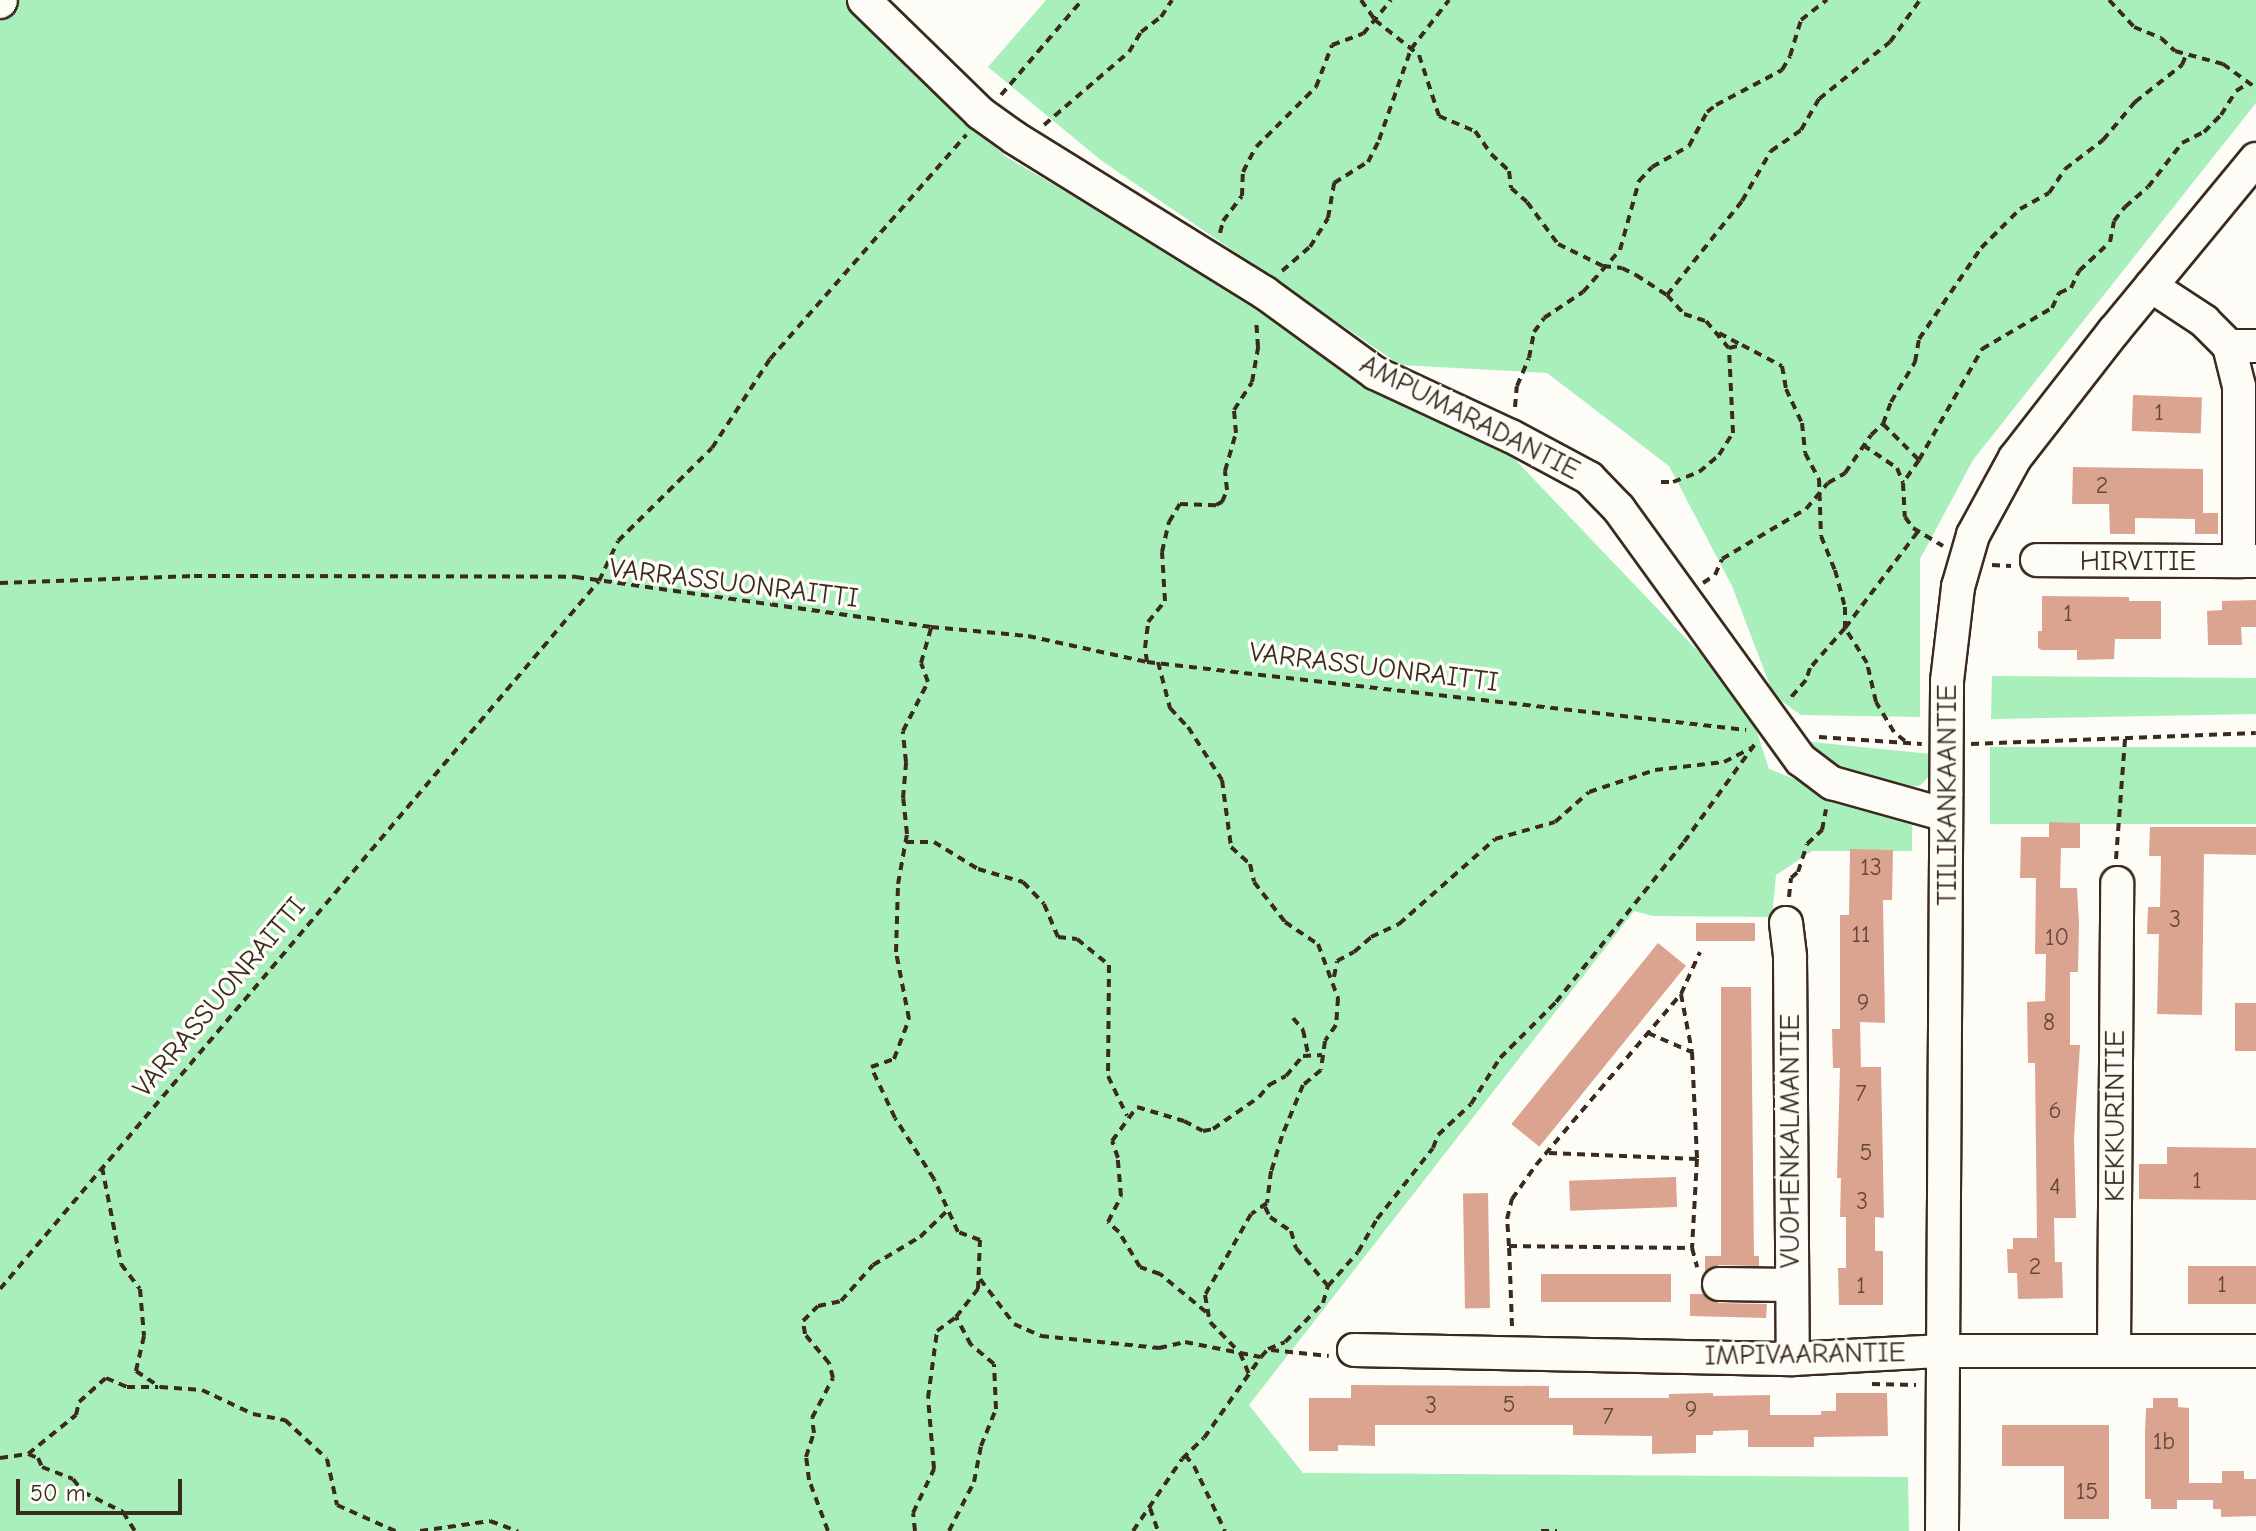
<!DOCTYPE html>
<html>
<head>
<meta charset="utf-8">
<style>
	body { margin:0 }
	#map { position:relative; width:2256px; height:1531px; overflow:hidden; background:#fdfcf7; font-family:"Comic Neue",sans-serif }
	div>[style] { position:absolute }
	.green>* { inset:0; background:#a9efbc; transform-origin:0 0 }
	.building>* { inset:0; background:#daa490; transform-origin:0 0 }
	.path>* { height:4px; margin-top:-2px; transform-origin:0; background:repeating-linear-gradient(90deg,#3b2a1e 0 8px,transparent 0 14px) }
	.roads { filter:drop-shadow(2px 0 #3b2a1e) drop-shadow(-2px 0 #3b2a1e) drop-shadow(0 2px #3b2a1e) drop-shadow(0 -2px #3b2a1e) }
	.minor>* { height:32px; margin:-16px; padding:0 16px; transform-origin:16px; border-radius:16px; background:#fdfcf7 }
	span { translate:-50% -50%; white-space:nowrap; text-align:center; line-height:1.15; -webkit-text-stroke:7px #fdfcf7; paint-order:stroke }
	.number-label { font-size:24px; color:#63483a }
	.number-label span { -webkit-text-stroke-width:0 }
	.street-label { font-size:28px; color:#3b2a1e }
	.scale { position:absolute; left:16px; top:1479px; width:166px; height:36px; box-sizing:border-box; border:4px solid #3b2a1e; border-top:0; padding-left:10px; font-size:24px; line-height:28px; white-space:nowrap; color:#3b2a1e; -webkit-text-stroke:6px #fdfcf7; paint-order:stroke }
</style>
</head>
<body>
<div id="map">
	<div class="green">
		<div style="clip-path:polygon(0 0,846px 0,1005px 156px,1503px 447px,1716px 670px,1752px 717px,1769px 769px,1912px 825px,1912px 851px,1812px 851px,1776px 875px,1772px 917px,1653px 916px,1634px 911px,1249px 1405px,1303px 1473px,1908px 1477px,1909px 1531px,0 1531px)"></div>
		<div style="clip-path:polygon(1046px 0,2256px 0,2256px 103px,1973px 460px,1920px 559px,1920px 717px,1801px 715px,1774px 696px,1732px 586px,1669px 466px,1547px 373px,1400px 365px,1102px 161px,988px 67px)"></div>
		<div style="clip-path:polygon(1992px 676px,2256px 678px,2256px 714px,1991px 719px)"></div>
		<div style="clip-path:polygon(1802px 741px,1931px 754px,1930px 775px,1921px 785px,1899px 790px,1831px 775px)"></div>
		<div style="left:2256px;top:747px;width:77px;height:266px;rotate:90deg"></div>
	</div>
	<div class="building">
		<div style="left:2133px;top:395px;width:69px;height:36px;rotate:2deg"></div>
		<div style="clip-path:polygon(2073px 467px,2203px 469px,2203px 513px,2218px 513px,2218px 534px,2195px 534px,2195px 519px,2135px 518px,2135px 534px,2110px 534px,2109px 504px,2072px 504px)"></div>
		<div style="clip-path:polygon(2042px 596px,2129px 597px,2129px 601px,2161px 601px,2161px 639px,2115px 639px,2114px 659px,2077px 660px,2077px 650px,2042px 650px,2038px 648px,2038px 631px,2042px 631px)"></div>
		<div style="clip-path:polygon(2256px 600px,2256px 627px,2241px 627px,2242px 645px,2208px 645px,2207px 611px,2222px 610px,2222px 601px)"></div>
		<div style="clip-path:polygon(2049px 822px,2080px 823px,2080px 848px,2061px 848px,2060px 888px,2077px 888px,2079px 923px,2078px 972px,2070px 972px,2070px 1045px,2080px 1045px,2074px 1138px,2076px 1218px,2054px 1218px,2055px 1262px,2062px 1262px,2063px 1298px,2018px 1299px,2017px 1273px,2008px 1273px,2007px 1249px,2013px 1249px,2013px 1238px,2037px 1238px,2035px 1063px,2028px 1063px,2027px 1002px,2045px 1001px,2046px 954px,2035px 954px,2036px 878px,2020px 878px,2021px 837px,2049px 837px)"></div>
		<div style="clip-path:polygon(2150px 827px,2256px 827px,2256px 855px,2204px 854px,2202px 1015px,2157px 1014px,2159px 934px,2147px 934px,2148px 907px,2160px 907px,2161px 856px,2149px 856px)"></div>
		<div style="clip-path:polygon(1850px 849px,1893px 850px,1892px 900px,1883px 900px,1885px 1023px,1860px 1022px,1861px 1067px,1881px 1067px,1884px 1218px,1875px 1217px,1875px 1251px,1883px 1251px,1883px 1305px,1839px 1305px,1838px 1268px,1846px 1268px,1846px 1217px,1840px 1217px,1841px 1178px,1837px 1178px,1840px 1068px,1833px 1068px,1832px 1029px,1840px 1029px,1840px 915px,1849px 915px)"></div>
		<div style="left:1696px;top:923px;width:59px;height:18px"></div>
		<div style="left:1658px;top:943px;width:36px;height:233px;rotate:39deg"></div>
		<div style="clip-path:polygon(1721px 987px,1751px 987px,1754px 1256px,1759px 1256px,1759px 1266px,1719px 1265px,1705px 1272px,1705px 1256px,1721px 1256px)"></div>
		<div style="left:2235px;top:1003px;width:21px;height:48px"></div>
		<div style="clip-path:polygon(2167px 1147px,2256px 1148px,2256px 1200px,2139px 1199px,2139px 1164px,2167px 1164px)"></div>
		<div style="left:1676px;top:1177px;width:30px;height:107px;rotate:88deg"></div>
		<div style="left:1488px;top:1193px;width:115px;height:25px;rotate:89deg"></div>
		<div style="left:2188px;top:1266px;width:68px;height:38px"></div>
		<div style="left:1671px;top:1274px;width:28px;height:130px;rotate:90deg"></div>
		<div style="clip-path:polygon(1690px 1294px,1703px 1294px,1719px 1303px,1767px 1304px,1766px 1318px,1690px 1316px)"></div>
		<div style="clip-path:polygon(1351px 1385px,1549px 1386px,1549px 1398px,1669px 1398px,1669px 1394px,1713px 1393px,1713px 1396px,1770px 1395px,1770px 1415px,1821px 1415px,1821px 1411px,1836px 1411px,1836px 1393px,1887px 1393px,1888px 1436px,1814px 1437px,1814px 1447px,1748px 1447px,1748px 1430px,1713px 1431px,1713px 1435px,1696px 1435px,1696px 1453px,1652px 1454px,1652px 1436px,1573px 1435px,1573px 1425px,1375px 1425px,1375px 1446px,1338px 1445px,1338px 1451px,1309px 1451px,1309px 1398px,1351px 1398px)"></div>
		<div style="clip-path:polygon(2153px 1398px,2178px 1398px,2178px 1407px,2189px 1408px,2189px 1483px,2222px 1483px,2222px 1471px,2244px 1471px,2244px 1479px,2256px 1479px,2256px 1516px,2221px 1517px,2221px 1509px,2213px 1509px,2213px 1500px,2177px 1500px,2177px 1509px,2151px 1509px,2151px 1499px,2145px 1499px,2145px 1431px,2146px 1408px,2153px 1408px)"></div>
		<div style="clip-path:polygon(2002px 1425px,2109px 1425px,2109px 1519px,2064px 1519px,2064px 1466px,2002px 1466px)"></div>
	</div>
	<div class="path">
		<div style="left:1361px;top:0;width:24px;rotate:55deg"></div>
		<div style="left:1375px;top:20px;width:56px;rotate:38.5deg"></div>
		<div style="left:1419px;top:55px;width:64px;rotate:71.8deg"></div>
		<div style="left:1439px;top:116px;width:39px;rotate:23deg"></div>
		<div style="left:1475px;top:131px;width:28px;rotate:55deg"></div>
		<div style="left:1491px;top:154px;width:25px;rotate:43deg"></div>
		<div style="left:1509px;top:171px;width:17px;rotate:83deg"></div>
		<div style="left:1511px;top:188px;width:21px;rotate:41deg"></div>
		<div style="left:1527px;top:202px;width:52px;rotate:53.6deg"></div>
		<div style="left:1558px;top:244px;width:50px;rotate:26.1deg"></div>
		<div style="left:1603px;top:266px;width:19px;rotate:6deg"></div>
		<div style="left:1622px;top:268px;width:16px;rotate:27deg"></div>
		<div style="left:1636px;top:275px;width:37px;rotate:33deg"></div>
		<div style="left:1667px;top:295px;width:25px;rotate:48deg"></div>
		<div style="left:1684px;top:314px;width:23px;rotate:18deg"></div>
		<div style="left:1706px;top:321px;width:35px;rotate:50deg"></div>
		<div style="left:1729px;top:348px;width:13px;rotate:-13deg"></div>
		<div style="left:1742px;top:345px;width:45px;rotate:27.7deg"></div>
		<div style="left:1782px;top:366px;width:23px;rotate:80deg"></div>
		<div style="left:1786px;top:389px;width:38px;rotate:65deg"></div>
		<div style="left:1802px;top:423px;width:30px;rotate:84deg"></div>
		<div style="left:1805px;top:453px;width:30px;rotate:62deg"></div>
		<div style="left:1819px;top:479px;width:57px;rotate:88deg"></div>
		<div style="left:1821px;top:536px;width:37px;rotate:68deg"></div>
		<div style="left:1835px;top:570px;width:38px;rotate:75deg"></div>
		<div style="left:1845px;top:607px;width:21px;rotate:90deg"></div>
		<div style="left:1845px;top:628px;width:53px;rotate:131.2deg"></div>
		<div style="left:1810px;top:668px;width:13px;rotate:108deg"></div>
		<div style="left:1806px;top:680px;width:28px;rotate:131deg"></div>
		<div style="left:2109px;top:0;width:37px;rotate:47deg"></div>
		<div style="left:2134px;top:27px;width:29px;rotate:22deg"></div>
		<div style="left:2161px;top:38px;width:19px;rotate:43deg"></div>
		<div style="left:2175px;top:51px;width:50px;rotate:15.2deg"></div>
		<div style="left:2223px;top:64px;width:41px;rotate:36deg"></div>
		<div style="left:1001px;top:95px;width:125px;rotate:-49.5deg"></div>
		<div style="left:1044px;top:125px;width:112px;rotate:-40.7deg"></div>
		<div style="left:1129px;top:52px;width:23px;rotate:-59deg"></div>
		<div style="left:1141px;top:32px;width:25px;rotate:-37deg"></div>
		<div style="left:1161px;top:17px;width:20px;rotate:-57deg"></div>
		<div style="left:1220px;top:233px;width:12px;rotate:-76deg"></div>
		<div style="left:1223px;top:221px;width:31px;rotate:-53deg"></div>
		<div style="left:1242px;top:196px;width:24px;rotate:-88deg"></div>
		<div style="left:1243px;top:172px;width:28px;rotate:-63deg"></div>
		<div style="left:1256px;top:147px;width:85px;rotate:-45deg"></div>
		<div style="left:1316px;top:87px;width:45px;rotate:-69.1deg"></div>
		<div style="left:1332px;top:45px;width:33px;rotate:-20deg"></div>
		<div style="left:1363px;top:34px;width:44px;rotate:-50.5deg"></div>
		<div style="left:1282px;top:271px;width:37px;rotate:-41deg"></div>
		<div style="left:1310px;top:247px;width:34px;rotate:-58deg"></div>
		<div style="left:1328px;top:218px;width:36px;rotate:-80deg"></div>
		<div style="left:1334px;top:183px;width:40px;rotate:-32deg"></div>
		<div style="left:1368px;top:162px;width:25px;rotate:-63deg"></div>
		<div style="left:1379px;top:140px;width:96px;rotate:-70.6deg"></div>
		<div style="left:1411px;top:49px;width:62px;rotate:-52.2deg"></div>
		<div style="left:1667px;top:295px;width:120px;rotate:-51.4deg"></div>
		<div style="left:1742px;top:201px;width:58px;rotate:-59.9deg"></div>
		<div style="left:1771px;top:151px;width:37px;rotate:-35deg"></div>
		<div style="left:1801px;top:130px;width:36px;rotate:-60deg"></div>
		<div style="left:1819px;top:99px;width:91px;rotate:-38.8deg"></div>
		<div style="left:1890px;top:42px;width:52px;rotate:-54.5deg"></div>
		<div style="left:1719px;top:333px;width:26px;rotate:28deg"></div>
		<div style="left:1515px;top:407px;width:21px;rotate:-85deg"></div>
		<div style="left:1517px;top:386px;width:30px;rotate:-67deg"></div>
		<div style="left:1529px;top:358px;width:26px;rotate:-79deg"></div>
		<div style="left:1534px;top:332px;width:17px;rotate:-54deg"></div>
		<div style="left:1544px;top:318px;width:47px;rotate:-33.7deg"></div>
		<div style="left:1583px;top:292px;width:56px;rotate:-48.6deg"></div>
		<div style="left:1620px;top:250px;width:72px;rotate:-74.6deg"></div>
		<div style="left:1639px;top:181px;width:19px;rotate:-47deg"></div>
		<div style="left:1652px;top:167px;width:43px;rotate:-29.6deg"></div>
		<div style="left:1689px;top:146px;width:38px;rotate:-62deg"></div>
		<div style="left:1707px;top:112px;width:11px;rotate:-38deg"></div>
		<div style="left:1716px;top:105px;width:75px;rotate:-27.9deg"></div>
		<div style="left:1782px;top:70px;width:16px;rotate:-60deg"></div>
		<div style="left:1790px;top:56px;width:38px;rotate:-73deg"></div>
		<div style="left:1801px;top:20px;width:33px;rotate:-38deg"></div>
		<div style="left:1883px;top:424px;width:51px;rotate:45deg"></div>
		<div style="left:1919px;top:460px;width:28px;rotate:125deg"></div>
		<div style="left:1903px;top:483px;width:34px;rotate:87deg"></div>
		<div style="left:1905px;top:517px;width:14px;rotate:54deg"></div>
		<div style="left:1913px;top:528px;width:35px;rotate:31deg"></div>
		<div style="left:1863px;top:445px;width:41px;rotate:34.1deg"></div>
		<div style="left:1897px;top:468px;width:16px;rotate:68deg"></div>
		<div style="left:1919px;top:460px;width:128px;rotate:-60.4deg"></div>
		<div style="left:1982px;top:349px;width:81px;rotate:-30.4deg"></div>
		<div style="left:2052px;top:308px;width:17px;rotate:-65deg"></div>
		<div style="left:2059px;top:293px;width:13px;rotate:-23deg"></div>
		<div style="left:2071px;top:288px;width:19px;rotate:-65deg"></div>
		<div style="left:2079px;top:271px;width:42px;rotate:-43.1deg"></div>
		<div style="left:2110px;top:242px;width:21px;rotate:-79deg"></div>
		<div style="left:2114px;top:221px;width:18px;rotate:-52deg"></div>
		<div style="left:2125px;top:207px;width:30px;rotate:-41deg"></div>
		<div style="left:2148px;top:187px;width:56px;rotate:-52.3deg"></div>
		<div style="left:2182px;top:143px;width:25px;rotate:-27deg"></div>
		<div style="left:2204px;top:132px;width:24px;rotate:-45deg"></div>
		<div style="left:2221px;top:115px;width:28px;rotate:-58deg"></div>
		<div style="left:2236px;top:91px;width:13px;rotate:-32deg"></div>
		<div style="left:1661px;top:482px;width:12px"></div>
		<div style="left:1673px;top:482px;width:28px;rotate:-21deg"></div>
		<div style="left:1699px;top:472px;width:26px;rotate:-40deg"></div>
		<div style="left:1719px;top:455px;width:26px;rotate:-58deg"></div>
		<div style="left:1733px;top:433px;width:85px;rotate:-92.7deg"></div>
		<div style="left:1992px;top:565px;width:19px;rotate:3deg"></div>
		<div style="left:0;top:583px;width:194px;rotate:-2.1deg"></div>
		<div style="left:194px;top:576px;width:382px;rotate:0.1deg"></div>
		<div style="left:576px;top:577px;width:359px;rotate:8deg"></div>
		<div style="left:931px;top:627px;width:97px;rotate:5.3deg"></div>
		<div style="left:1028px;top:636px;width:122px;rotate:12.3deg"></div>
		<div style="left:1147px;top:662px;width:603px;rotate:6.48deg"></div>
		<div style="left:1703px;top:583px;width:14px;rotate:-34deg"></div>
		<div style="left:1715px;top:575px;width:17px;rotate:-66deg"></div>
		<div style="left:1722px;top:559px;width:98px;rotate:-30.8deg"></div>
		<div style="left:1806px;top:509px;width:34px;rotate:-50deg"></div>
		<div style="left:1828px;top:483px;width:20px;rotate:-30deg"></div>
		<div style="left:1845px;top:473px;width:46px;rotate:-55.6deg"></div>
		<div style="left:1871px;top:435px;width:16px;rotate:-43deg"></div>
		<div style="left:1883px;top:424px;width:23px;rotate:-70deg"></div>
		<div style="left:1891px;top:402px;width:47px;rotate:-59deg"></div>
		<div style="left:1915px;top:362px;width:23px;rotate:-80deg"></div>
		<div style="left:1919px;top:339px;width:110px;rotate:-55.7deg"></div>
		<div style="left:1981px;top:248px;width:55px;rotate:-45deg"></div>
		<div style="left:2020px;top:209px;width:33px;rotate:-29deg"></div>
		<div style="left:2049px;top:193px;width:29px;rotate:-56deg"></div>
		<div style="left:2065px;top:169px;width:48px;rotate:-37.3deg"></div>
		<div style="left:2103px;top:140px;width:50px;rotate:-49.9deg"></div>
		<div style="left:2135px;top:102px;width:60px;rotate:-38.2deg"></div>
		<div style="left:2182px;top:65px;width:11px;rotate:-68deg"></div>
		<div style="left:1147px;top:662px;width:14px;rotate:-98deg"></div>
		<div style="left:1145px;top:648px;width:26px;rotate:-83deg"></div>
		<div style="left:1148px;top:622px;width:27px;rotate:-51deg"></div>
		<div style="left:1165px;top:601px;width:49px;rotate:-93.5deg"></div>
		<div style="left:1162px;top:552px;width:31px;rotate:-77deg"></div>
		<div style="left:1169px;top:522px;width:21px;rotate:-59deg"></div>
		<div style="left:1180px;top:504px;width:36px;rotate:2deg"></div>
		<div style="left:1216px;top:505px;width:7px;rotate:-27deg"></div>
		<div style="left:1222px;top:502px;width:13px;rotate:-67deg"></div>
		<div style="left:1227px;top:490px;width:19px;rotate:-96deg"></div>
		<div style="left:1225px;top:471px;width:40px;rotate:-74deg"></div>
		<div style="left:1236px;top:433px;width:23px;rotate:-95deg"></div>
		<div style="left:1234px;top:410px;width:33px;rotate:-57deg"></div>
		<div style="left:1252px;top:382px;width:36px;rotate:-80deg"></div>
		<div style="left:1258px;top:347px;width:26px;rotate:-94deg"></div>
		<div style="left:1158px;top:662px;width:48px;rotate:75.4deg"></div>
		<div style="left:1170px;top:708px;width:26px;rotate:47deg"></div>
		<div style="left:1188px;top:727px;width:63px;rotate:57.3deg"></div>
		<div style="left:1222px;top:780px;width:68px;rotate:82.3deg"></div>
		<div style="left:1231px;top:847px;width:25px;rotate:42deg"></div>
		<div style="left:1250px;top:864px;width:18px;rotate:77deg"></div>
		<div style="left:1254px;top:882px;width:51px;rotate:52.2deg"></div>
		<div style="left:1285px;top:922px;width:40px;rotate:34deg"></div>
		<div style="left:1318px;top:944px;width:58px;rotate:69.7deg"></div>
		<div style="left:1338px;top:998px;width:27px;rotate:94deg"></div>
		<div style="left:1336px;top:1025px;width:19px;rotate:125deg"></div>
		<div style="left:1325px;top:1041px;width:29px;rotate:98deg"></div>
		<div style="left:1321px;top:1070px;width:23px;rotate:140deg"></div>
		<div style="left:1303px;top:1085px;width:55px;rotate:112.4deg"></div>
		<div style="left:1282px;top:1136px;width:37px;rotate:107deg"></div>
		<div style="left:1271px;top:1171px;width:32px;rotate:97deg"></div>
		<div style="left:1267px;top:1203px;width:19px;rotate:145deg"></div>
		<div style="left:1251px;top:1214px;width:93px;rotate:119.6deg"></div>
		<div style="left:1205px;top:1295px;width:27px;rotate:80deg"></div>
		<div style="left:1210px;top:1322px;width:43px;rotate:45.9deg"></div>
		<div style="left:1240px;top:1353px;width:23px;rotate:67deg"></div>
		<div style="left:1819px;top:737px;width:103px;rotate:3.9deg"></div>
		<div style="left:1905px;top:741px;width:14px;rotate:-141deg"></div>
		<div style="left:1894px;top:732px;width:35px;rotate:-121deg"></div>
		<div style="left:1876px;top:702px;width:40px;rotate:-103deg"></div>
		<div style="left:1867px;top:663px;width:41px;rotate:-122.2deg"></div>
		<div style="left:1845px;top:628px;width:123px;rotate:-52.9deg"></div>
		<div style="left:1971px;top:744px;width:285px;rotate:-2.2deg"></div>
		<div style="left:906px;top:842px;width:28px"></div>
		<div style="left:934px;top:842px;width:52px;rotate:31.5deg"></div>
		<div style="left:978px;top:869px;width:47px;rotate:16.1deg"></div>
		<div style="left:1023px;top:882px;width:30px;rotate:46deg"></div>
		<div style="left:1044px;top:904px;width:36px;rotate:67deg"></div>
		<div style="left:1058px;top:937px;width:19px;rotate:6deg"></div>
		<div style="left:1077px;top:939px;width:41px;rotate:39.1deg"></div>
		<div style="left:1109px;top:965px;width:111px;rotate:90.5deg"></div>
		<div style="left:1108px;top:1076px;width:44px;rotate:64.6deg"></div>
		<div style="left:2116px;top:859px;width:121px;rotate:-85.7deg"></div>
		<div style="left:1789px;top:897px;width:19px;rotate:-84deg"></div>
		<div style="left:1791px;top:878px;width:9px;rotate:-41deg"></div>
		<div style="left:1798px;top:872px;width:29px;rotate:-72deg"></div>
		<div style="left:1807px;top:844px;width:21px;rotate:-43deg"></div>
		<div style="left:1822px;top:830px;width:21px;rotate:-79deg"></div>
		<div style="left:1334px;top:977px;width:16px;rotate:-79deg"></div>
		<div style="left:1337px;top:961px;width:19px;rotate:-28deg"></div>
		<div style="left:1354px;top:952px;width:23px;rotate:-41deg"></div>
		<div style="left:1371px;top:937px;width:31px;rotate:-25deg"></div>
		<div style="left:1399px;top:924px;width:128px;rotate:-41.5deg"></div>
		<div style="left:1495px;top:839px;width:62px;rotate:-15.8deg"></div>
		<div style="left:1555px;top:822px;width:45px;rotate:-41.4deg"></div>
		<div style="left:1589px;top:792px;width:70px;rotate:-18.4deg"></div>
		<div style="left:1655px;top:770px;width:69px;rotate:-6.6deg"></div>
		<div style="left:1724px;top:762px;width:33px;rotate:-27deg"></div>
		<div style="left:1681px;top:994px;width:59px;rotate:79.3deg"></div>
		<div style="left:1692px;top:1052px;width:107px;rotate:87.3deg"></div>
		<div style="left:1697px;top:1159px;width:89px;rotate:93.2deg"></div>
		<div style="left:1293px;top:1018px;width:16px;rotate:50deg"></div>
		<div style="left:1303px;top:1030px;width:25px;rotate:78deg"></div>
		<div style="left:1648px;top:1033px;width:48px;rotate:23.4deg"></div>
		<div style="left:1549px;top:1153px;width:148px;rotate:2.3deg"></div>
		<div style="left:102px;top:1167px;width:99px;rotate:78.9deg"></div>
		<div style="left:121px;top:1264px;width:31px;rotate:53deg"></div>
		<div style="left:140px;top:1289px;width:47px;rotate:85.1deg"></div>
		<div style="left:144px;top:1336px;width:36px;rotate:103deg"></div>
		<div style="left:136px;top:1371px;width:29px;rotate:34deg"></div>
		<div style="left:160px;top:1387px;width:42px;rotate:4.1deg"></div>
		<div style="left:202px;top:1390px;width:56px;rotate:25.2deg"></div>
		<div style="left:253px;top:1414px;width:33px;rotate:11deg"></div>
		<div style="left:285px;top:1420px;width:57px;rotate:42.9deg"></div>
		<div style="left:327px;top:1459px;width:47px;rotate:77.7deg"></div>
		<div style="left:337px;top:1505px;width:64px;rotate:24.1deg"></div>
		<div style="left:1265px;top:1207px;width:11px;rotate:63deg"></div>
		<div style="left:1270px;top:1217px;width:25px;rotate:34deg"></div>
		<div style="left:1291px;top:1231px;width:18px;rotate:74deg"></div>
		<div style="left:1296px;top:1248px;width:50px;rotate:49.9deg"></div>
		<div style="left:1509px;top:1246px;width:27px;rotate:-94deg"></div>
		<div style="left:1507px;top:1219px;width:21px;rotate:-76deg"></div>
		<div style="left:1512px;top:1199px;width:42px;rotate:-54.8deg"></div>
		<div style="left:1536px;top:1165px;width:224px;rotate:-49.7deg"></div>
		<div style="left:1681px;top:994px;width:46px;rotate:-65.7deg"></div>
		<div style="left:980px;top:1279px;width:56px;rotate:52.9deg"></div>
		<div style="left:1014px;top:1324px;width:30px;rotate:24deg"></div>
		<div style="left:1041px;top:1336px;width:119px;rotate:5.8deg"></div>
		<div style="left:1159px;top:1348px;width:27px;rotate:-13deg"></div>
		<div style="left:1185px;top:1342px;width:77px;rotate:11.2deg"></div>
		<div style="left:0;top:1289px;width:927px;rotate:-49.77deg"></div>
		<div style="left:599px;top:581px;width:44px;rotate:-64.6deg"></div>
		<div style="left:618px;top:541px;width:132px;rotate:-44.7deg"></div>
		<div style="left:712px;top:448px;width:106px;rotate:-56.9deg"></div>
		<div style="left:770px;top:359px;width:298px;rotate:-48.8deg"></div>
		<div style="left:1206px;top:1312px;width:60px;rotate:-140.4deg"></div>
		<div style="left:1160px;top:1274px;width:21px;rotate:-161deg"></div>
		<div style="left:1140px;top:1267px;width:41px;rotate:-121deg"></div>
		<div style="left:1119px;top:1232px;width:15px;rotate:-138deg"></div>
		<div style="left:1108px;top:1222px;width:29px;rotate:-63deg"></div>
		<div style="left:1121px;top:1196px;width:38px;rotate:-95deg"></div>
		<div style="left:1118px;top:1158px;width:18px;rotate:-109deg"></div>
		<div style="left:1112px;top:1141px;width:42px;rotate:-53.7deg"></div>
		<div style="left:1137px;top:1107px;width:49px;rotate:16.6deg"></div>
		<div style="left:1184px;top:1121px;width:21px;rotate:28deg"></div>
		<div style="left:1203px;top:1131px;width:10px;rotate:-11deg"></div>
		<div style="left:1213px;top:1129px;width:56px;rotate:-34.8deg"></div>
		<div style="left:1259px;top:1097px;width:16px;rotate:-50deg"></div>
		<div style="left:1269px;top:1085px;width:19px;rotate:-28deg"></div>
		<div style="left:1286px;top:1076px;width:26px;rotate:-50deg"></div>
		<div style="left:1303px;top:1056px;width:19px;rotate:-3deg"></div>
		<div style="left:1512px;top:1326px;width:80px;rotate:-92.1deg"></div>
		<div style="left:1509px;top:1246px;width:183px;rotate:0.6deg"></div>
		<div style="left:1692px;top:1248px;width:20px;rotate:75deg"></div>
		<div style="left:1271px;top:1350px;width:58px;rotate:5.9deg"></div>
		<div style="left:1872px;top:1384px;width:44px;rotate:1.3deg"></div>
		<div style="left:28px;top:1454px;width:62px;rotate:-39.1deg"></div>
		<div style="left:76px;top:1415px;width:13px;rotate:-77deg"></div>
		<div style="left:79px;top:1402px;width:36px;rotate:-42deg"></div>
		<div style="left:106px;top:1378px;width:23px;rotate:23deg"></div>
		<div style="left:127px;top:1387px;width:31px"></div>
		<div style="left:1185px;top:1455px;width:14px;rotate:51deg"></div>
		<div style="left:1194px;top:1466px;width:72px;rotate:64.5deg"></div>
		<div style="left:0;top:1458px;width:28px;rotate:-8deg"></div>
		<div style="left:28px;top:1454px;width:11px;rotate:22deg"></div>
		<div style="left:38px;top:1458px;width:10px;rotate:66deg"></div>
		<div style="left:42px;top:1467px;width:33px;rotate:21deg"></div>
		<div style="left:73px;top:1479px;width:16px;rotate:52deg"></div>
		<div style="left:83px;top:1492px;width:45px;rotate:26.6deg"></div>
		<div style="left:123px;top:1512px;width:22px;rotate:58deg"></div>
		<div style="left:1150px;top:1508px;width:24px;rotate:71deg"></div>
		<div style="left:420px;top:1531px;width:71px;rotate:-8.1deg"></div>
		<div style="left:490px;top:1521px;width:30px;rotate:20deg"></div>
		<div style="left:828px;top:1531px;width:54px;rotate:-110.4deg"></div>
		<div style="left:809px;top:1480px;width:23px;rotate:-97deg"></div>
		<div style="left:806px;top:1457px;width:25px;rotate:-72deg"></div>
		<div style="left:814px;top:1433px;width:15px;rotate:-98deg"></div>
		<div style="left:812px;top:1418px;width:45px;rotate:-62.3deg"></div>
		<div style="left:833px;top:1378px;width:16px;rotate:-105deg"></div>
		<div style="left:829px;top:1363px;width:38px;rotate:-130deg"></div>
		<div style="left:805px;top:1334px;width:13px;rotate:-99deg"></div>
		<div style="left:803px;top:1321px;width:21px;rotate:-45deg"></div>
		<div style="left:818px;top:1306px;width:24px;rotate:-12deg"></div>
		<div style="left:841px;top:1301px;width:48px;rotate:-48.4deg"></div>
		<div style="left:873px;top:1265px;width:55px;rotate:-30.8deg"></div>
		<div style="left:920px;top:1237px;width:39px;rotate:-44deg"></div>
		<div style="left:915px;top:1531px;width:18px;rotate:-96deg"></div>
		<div style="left:913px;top:1513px;width:49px;rotate:-64.5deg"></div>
		<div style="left:934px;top:1469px;width:71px;rotate:-94.8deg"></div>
		<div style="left:928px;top:1398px;width:68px;rotate:-82.3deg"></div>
		<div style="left:937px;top:1331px;width:24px;rotate:-36deg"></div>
		<div style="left:956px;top:1317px;width:36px;rotate:-52deg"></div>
		<div style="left:978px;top:1289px;width:49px;rotate:-87.7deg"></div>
		<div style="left:980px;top:1240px;width:23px;rotate:-160deg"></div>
		<div style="left:958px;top:1232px;width:58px;rotate:-114.4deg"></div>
		<div style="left:934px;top:1179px;width:72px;rotate:-122.6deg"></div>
		<div style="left:895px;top:1118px;width:56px;rotate:-115.2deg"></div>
		<div style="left:871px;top:1067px;width:24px;rotate:-19deg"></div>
		<div style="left:894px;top:1059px;width:43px;rotate:-69.4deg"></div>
		<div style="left:909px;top:1019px;width:68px;rotate:-101deg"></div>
		<div style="left:896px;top:952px;width:68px;rotate:-88.3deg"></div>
		<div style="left:898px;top:884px;width:51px;rotate:-79.8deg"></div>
		<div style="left:907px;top:834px;width:36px;rotate:-96deg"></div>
		<div style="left:903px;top:798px;width:36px;rotate:-85deg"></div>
		<div style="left:906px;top:762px;width:31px;rotate:-96deg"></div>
		<div style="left:903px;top:731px;width:55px;rotate:-63deg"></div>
		<div style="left:928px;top:682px;width:20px;rotate:-110deg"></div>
		<div style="left:921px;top:663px;width:37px;rotate:-74deg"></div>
		<div style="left:949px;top:1531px;width:55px;rotate:-63deg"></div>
		<div style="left:974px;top:1482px;width:37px;rotate:-79deg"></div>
		<div style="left:981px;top:1446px;width:40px;rotate:-68deg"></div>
		<div style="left:996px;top:1409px;width:45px;rotate:-92.5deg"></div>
		<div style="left:994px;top:1364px;width:30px;rotate:-140deg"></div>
		<div style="left:971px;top:1345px;width:32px;rotate:-118deg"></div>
		<div style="left:1133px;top:1531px;width:87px;rotate:-55.8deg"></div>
		<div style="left:1182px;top:1459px;width:30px;rotate:-44deg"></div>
		<div style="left:1204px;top:1438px;width:99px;rotate:-54.9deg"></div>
		<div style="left:1261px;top:1357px;width:11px;rotate:-49deg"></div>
		<div style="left:1268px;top:1349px;width:18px;rotate:-22deg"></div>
		<div style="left:1285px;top:1342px;width:54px;rotate:-45.7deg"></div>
		<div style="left:1323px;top:1303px;width:18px;rotate:-74deg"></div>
		<div style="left:1328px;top:1286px;width:45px;rotate:-48.6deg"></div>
		<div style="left:1358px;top:1252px;width:38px;rotate:-60deg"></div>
		<div style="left:1377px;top:1219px;width:90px;rotate:-51.7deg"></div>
		<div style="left:1433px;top:1148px;width:14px;rotate:-69deg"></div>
		<div style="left:1438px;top:1135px;width:45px;rotate:-43.2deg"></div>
		<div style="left:1471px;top:1104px;width:54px;rotate:-57.8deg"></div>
		<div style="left:1500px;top:1058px;width:79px;rotate:-45deg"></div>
		<div style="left:1556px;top:1002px;width:205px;rotate:-51.3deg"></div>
		<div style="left:1684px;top:842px;width:121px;rotate:-54.1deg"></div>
		<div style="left:1541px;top:1531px;width:16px"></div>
	</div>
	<div class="roads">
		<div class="minor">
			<div style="left:864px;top:0;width:162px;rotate:44.2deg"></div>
			<div style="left:980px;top:113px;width:43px;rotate:35.5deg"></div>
			<div style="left:1015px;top:138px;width:294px;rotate:31.8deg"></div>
			<div style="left:1265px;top:293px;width:136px;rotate:36deg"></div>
			<div style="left:1375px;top:373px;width:150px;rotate:24.9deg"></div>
			<div style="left:1511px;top:436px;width:89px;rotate:28.3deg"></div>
			<div style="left:1589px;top:478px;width:43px;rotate:45.9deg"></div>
			<div style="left:1619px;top:509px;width:310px;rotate:54.1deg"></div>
			<div style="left:1801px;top:760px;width:39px;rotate:37deg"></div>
			<div style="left:1832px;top:783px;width:118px;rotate:15.7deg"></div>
			<div style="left:0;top:2px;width:2px;rotate:-63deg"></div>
			<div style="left:2151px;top:286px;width:64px;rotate:33.4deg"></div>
			<div style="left:2204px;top:321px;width:35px;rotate:45deg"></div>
			<div style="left:2229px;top:346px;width:27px"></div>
			<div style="left:2229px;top:346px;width:41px;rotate:76deg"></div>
			<div style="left:2239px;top:386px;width:175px;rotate:90deg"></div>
			<div style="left:2239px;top:561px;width:17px"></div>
			<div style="left:2037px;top:560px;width:202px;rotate:0.3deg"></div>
			<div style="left:1786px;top:923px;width:34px;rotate:83deg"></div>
			<div style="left:1790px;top:957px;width:402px;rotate:89.6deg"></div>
			<div style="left:1719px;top:1284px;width:72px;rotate:0.8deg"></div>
			<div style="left:2114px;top:1349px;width:466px;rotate:-89.6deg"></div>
			<div style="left:1354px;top:1350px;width:439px;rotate:1.2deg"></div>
			<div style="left:1793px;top:1359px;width:150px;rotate:-3.1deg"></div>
			<div style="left:1943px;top:1351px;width:313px"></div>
			<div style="left:1942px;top:1531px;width:850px;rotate:-89.66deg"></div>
			<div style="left:1947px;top:681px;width:95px;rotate:-83.3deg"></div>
			<div style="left:1958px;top:587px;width:54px;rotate:-73.9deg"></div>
			<div style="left:1973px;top:535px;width:88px;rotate:-61.4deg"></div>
			<div style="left:2015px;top:458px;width:161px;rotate:-52.1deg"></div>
			<div style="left:2114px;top:331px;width:223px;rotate:-50.5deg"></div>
		</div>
	</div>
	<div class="number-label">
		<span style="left:2159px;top:413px">1</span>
		<span style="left:2102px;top:486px">2</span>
		<span style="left:2068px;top:614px">1</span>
		<span style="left:1871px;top:868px">13</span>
		<span style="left:2175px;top:920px">3</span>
		<span style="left:1861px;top:935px">11</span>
		<span style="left:2057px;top:938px">10</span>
		<span style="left:1863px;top:1003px">9</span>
		<span style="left:2049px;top:1023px">8</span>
		<span style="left:1861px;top:1094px">7</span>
		<span style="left:2055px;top:1111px">6</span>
		<span style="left:1866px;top:1153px">5</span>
		<span style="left:2197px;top:1181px">1</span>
		<span style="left:2055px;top:1187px">4</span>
		<span style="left:1862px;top:1202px">3</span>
		<span style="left:2035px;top:1267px">2</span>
		<span style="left:2222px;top:1285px">1</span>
		<span style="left:1861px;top:1286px">1</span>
		<span style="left:1509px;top:1405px">5</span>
		<span style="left:1431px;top:1406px">3</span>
		<span style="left:1691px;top:1410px">9</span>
		<span style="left:1608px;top:1417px">7</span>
		<span style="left:2164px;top:1442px">1b</span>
		<span style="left:2087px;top:1492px">15</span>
	</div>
	<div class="street-label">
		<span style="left:1470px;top:417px;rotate:27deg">AMPUMARADANTIE</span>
		<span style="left:2138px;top:561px">HIRVITIE</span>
		<span style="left:734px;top:583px;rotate:7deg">VARRASSUONRAITTI</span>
		<span style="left:1374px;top:667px;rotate:7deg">VARRASSUONRAITTI</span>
		<span style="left:1947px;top:795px;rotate:-90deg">TIILIKANKAANTIE</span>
		<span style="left:219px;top:997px;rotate:-50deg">VARRASSUONRAITTI</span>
		<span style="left:2115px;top:1116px;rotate:-90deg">KEKKURINTIE</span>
		<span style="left:1790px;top:1141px;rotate:-90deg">VUOHENKALMANTIE</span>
		<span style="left:1805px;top:1354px;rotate:-1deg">IMPIVAARANTIE</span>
	</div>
	<div class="scale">50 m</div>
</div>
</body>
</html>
